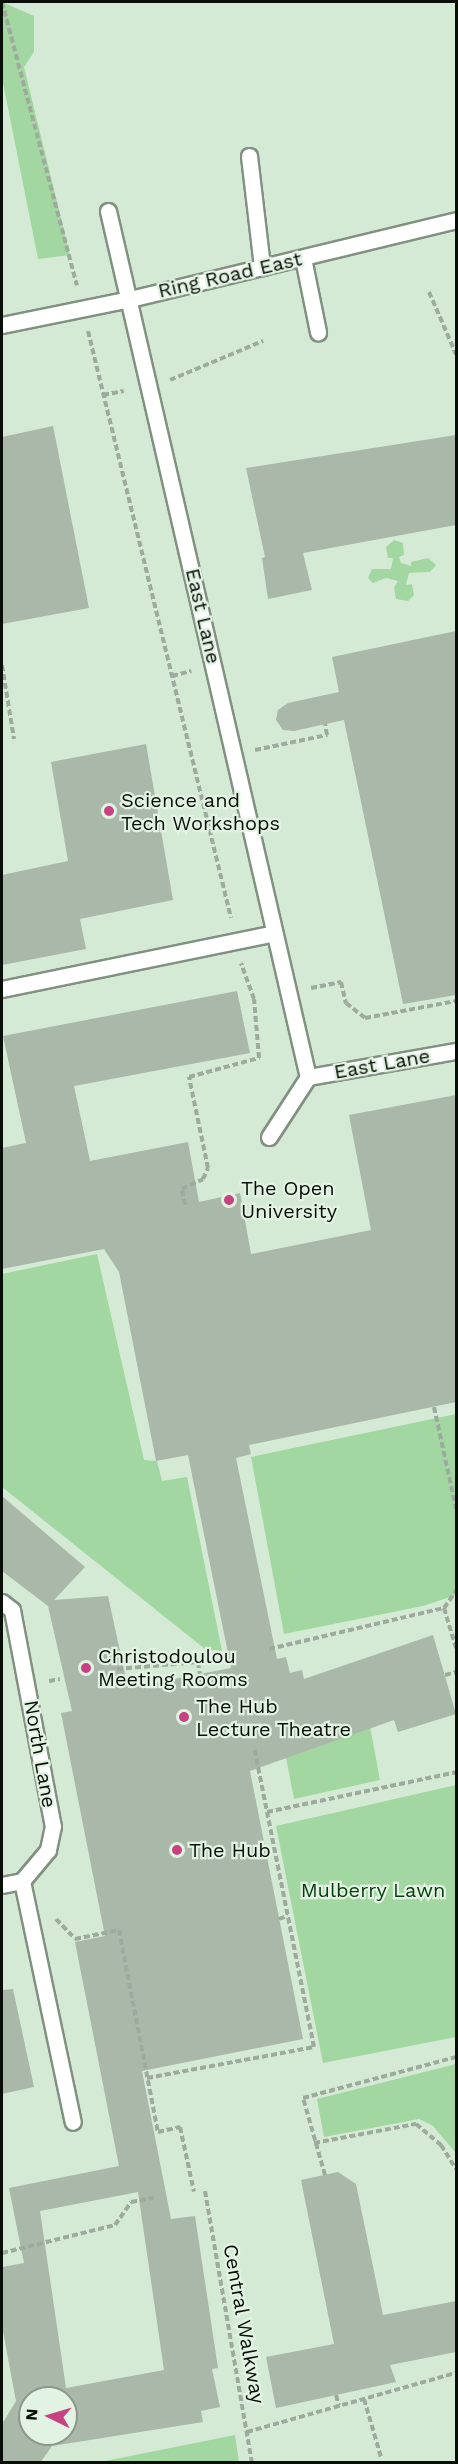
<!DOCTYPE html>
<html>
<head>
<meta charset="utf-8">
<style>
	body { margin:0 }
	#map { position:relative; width:458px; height:2464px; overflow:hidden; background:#e3f3e3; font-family:"Work Sans",sans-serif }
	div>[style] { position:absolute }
	.built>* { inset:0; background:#d4ead4 }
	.green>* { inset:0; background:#a3d7a2 }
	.building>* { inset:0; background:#a9b8a8 }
	.path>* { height:4px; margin-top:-2px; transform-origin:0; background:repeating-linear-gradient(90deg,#9daa9d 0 6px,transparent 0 9px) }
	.roads { filter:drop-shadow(2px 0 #819081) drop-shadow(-2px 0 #819081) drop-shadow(0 2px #819081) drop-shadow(0 -2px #819081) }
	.lane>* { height:15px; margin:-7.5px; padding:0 7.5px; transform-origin:7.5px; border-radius:7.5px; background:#fff }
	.dots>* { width:16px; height:16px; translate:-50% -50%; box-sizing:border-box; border:3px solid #e3f3e3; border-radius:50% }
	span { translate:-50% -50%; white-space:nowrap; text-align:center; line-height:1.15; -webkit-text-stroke:4.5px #e3f3e3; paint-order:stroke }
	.street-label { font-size:20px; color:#090e09 }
	.poi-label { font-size:20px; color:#090e09 }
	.left { translate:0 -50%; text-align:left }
	.park-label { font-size:20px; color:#053d0d }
	.frame { position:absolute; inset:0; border:3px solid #090e09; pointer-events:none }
	.north { position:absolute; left:18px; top:2386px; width:60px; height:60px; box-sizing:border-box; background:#e3f3e3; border:2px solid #8c978c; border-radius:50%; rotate:275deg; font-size:16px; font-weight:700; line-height:24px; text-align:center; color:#090e09 }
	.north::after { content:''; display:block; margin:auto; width:21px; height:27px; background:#c84282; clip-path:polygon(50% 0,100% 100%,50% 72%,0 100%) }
</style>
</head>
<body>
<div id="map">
	<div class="built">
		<div style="clip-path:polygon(evenodd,2px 2px,456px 2px,456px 2462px,2px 2462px,2px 2px,30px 2398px,66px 2398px,66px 2434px,30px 2434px,30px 2398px)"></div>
	</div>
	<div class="green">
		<div style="clip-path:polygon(2px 2px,34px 16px,34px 52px,24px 67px,70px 255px,38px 259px,2px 78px)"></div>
		<div style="clip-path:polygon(394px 540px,403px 543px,404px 555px,399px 557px,401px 563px,411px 566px,411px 562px,428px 558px,436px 565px,430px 572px,409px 573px,406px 585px,412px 584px,414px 595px,408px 601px,396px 599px,394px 587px,398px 581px,386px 578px,373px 583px,368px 578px,372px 569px,391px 569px,393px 558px,388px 558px,386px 547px)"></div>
		<div style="clip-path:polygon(97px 1254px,144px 1460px,157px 1461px,162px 1481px,187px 1477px,222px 1651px,205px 1649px,2px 1487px,2px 1274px)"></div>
		<div style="clip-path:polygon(456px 1414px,456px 1595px,423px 1606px,284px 1634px,251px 1457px)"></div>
		<div style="clip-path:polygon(369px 1721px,380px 1780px,294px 1799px,286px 1758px,347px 1736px)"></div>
		<div style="clip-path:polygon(456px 1785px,456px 2037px,323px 2063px,276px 1826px)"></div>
		<div style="clip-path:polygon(456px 2064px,456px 2153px,433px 2126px,419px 2119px,324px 2137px,317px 2099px)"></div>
		<div style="clip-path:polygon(235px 2435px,239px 2462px,100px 2462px)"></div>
	</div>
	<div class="building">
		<div style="clip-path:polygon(53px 426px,89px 608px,2px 624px,2px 437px)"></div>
		<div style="clip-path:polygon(456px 435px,456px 525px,303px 553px,312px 590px,268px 599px,262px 558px,265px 557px,246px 468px)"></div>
		<div style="clip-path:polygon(456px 631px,456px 995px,403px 1004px,344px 720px,294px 731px,283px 730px,276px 720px,278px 710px,288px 703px,339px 692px,332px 657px)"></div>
		<div style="clip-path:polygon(146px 744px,173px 900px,80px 919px,86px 949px,2px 965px,2px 875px,68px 861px,51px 762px)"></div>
		<div style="clip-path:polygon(evenodd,237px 991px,250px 1053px,74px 1086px,90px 1161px,188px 1142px,199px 1202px,240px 1193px,251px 1254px,371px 1230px,349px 1115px,456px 1095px,456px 1402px,249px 1445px,251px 1454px,236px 1458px,277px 1659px,286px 1657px,290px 1673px,302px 1670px,304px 1679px,433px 1635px,456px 1714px,398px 1732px,394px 1720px,250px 1771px,303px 2039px,142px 2071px,171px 2219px,195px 2216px,218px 2368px,212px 2369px,220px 2407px,201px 2411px,203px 2422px,52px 2446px,40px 2463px,2px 2463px,2px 2424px,16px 2401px,2px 2326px,2px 2267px,24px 2263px,9px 2188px,119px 2166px,75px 1942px,105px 1936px,61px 1713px,72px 1711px,48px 1606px,2px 1571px,2px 1496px,85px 1567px,54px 1600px,108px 1596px,128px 1688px,231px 1668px,188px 1455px,156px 1461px,119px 1272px,104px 1249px,2px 1269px,2px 1148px,26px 1143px,3px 1036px,237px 991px,138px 2192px,164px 2370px,66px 2388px,40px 2211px,138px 2192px,237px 991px,30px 2398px,66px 2398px,66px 2434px,30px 2434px,30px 2398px)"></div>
		<div style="clip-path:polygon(13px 1989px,34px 2087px,2px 2094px,2px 1990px)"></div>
		<div style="clip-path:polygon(338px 2172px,356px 2184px,383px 2315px,456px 2301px,456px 2352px,390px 2365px,396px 2382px,276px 2408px,266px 2357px,334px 2344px,301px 2180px)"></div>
	</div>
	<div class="path">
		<div style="left:2px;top:2px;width:293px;rotate:75.2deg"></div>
		<div style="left:429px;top:292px;width:68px;rotate:66.5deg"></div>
		<div style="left:88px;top:331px;width:604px;rotate:76.31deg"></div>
		<div style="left:170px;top:380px;width:101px;rotate:-22.8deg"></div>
		<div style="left:103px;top:395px;width:21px;rotate:-11deg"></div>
		<div style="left:2px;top:665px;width:75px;rotate:80.8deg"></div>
		<div style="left:172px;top:676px;width:20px;rotate:-15deg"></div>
		<div style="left:255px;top:750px;width:74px;rotate:-11.8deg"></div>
		<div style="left:327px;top:735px;width:11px;rotate:-100deg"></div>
		<div style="left:311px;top:988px;width:31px;rotate:-11deg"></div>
		<div style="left:341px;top:982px;width:22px;rotate:77deg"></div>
		<div style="left:346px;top:1003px;width:24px;rotate:38deg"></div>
		<div style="left:365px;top:1018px;width:93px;rotate:-10.6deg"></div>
		<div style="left:185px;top:1205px;width:16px;rotate:-101deg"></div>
		<div style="left:182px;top:1189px;width:23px;rotate:-25deg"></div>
		<div style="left:203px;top:1179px;width:12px;rotate:-66deg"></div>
		<div style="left:208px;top:1168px;width:93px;rotate:-101.8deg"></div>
		<div style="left:189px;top:1077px;width:73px;rotate:-15.2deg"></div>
		<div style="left:259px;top:1058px;width:59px;rotate:-94.8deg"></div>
		<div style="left:254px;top:999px;width:38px;rotate:-110deg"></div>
		<div style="left:434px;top:1407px;width:104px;rotate:77.8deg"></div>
		<div style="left:444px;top:1608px;width:21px;rotate:-55deg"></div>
		<div style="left:269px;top:1649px;width:180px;rotate:-13.2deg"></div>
		<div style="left:444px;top:1608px;width:42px;rotate:73.3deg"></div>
		<div style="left:117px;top:1669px;width:81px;rotate:-4.9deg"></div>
		<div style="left:198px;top:1662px;width:12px;rotate:81deg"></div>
		<div style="left:445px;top:1675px;width:11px;rotate:-15deg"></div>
		<div style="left:49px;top:1681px;width:11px;rotate:-10deg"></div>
		<div style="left:267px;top:1812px;width:193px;rotate:-11.9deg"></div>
		<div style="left:56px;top:1919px;width:28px;rotate:46deg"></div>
		<div style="left:75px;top:1939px;width:45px;rotate:-11.6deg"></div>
		<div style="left:119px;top:1930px;width:206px;rotate:79.1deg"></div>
		<div style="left:158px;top:2132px;width:23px;rotate:-13deg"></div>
		<div style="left:180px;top:2127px;width:66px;rotate:77.8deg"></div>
		<div style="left:279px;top:1919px;width:9px;rotate:-21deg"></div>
		<div style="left:147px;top:2078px;width:170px;rotate:-10.5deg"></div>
		<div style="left:314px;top:2047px;width:306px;rotate:-101.3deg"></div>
		<div style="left:314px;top:2143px;width:104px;rotate:-10.6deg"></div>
		<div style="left:416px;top:2124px;width:33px;rotate:40deg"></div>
		<div style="left:441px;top:2145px;width:28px;rotate:58deg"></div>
		<div style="left:325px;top:2175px;width:80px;rotate:-105.9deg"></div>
		<div style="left:303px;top:2098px;width:158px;rotate:-15deg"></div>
		<div style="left:205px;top:2191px;width:275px;rotate:80.2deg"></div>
		<div style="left:2px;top:2253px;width:116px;rotate:-13.9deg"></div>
		<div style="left:115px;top:2225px;width:28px;rotate:-55deg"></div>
		<div style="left:131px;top:2202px;width:23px;rotate:-10deg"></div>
		<div style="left:336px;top:2395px;width:11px;rotate:75deg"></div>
		<div style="left:364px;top:2399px;width:60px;rotate:73.7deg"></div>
		<div style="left:247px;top:2432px;width:217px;rotate:-15.8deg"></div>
	</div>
	<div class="roads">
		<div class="lane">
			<div style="left:249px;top:156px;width:112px;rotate:83.3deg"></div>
			<div style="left:108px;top:211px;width:889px;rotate:77deg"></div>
			<div style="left:303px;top:258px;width:76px;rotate:78.5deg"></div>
			<div style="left:2px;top:325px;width:131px;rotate:-11.5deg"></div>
			<div style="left:130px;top:299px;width:335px;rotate:-13.6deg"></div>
			<div style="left:2px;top:989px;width:278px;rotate:-11.6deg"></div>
			<div style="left:269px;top:1137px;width:72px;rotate:-57deg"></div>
			<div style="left:308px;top:1077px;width:150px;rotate:-10deg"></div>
			<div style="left:2px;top:1602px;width:13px;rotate:39deg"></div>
			<div style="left:12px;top:1610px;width:220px;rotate:79.3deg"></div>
			<div style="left:53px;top:1826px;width:25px;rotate:102deg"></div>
			<div style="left:48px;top:1850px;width:40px;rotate:130deg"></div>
			<div style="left:22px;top:1881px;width:20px;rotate:169deg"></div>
			<div style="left:22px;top:1881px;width:246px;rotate:78.1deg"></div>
		</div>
	</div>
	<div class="dots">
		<div style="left:109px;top:811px;background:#c84282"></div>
		<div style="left:229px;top:1200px;background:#c84282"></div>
		<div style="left:86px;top:1668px;background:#c84282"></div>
		<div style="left:184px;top:1717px;background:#c84282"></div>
		<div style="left:177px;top:1850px;background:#c84282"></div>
	</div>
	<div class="street-label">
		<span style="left:230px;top:275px;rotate:-13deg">Ring Road East</span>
		<span style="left:203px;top:616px;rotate:77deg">East Lane</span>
		<span style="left:382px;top:1064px;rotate:-10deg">East Lane</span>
		<span style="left:40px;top:1754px;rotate:80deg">North Lane</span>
		<span style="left:244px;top:2324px;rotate:80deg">Central Walkway</span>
	</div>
	<div class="poi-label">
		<span class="left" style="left:121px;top:812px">Science and<br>Tech Workshops</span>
		<span class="left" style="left:241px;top:1200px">The Open<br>University</span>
		<span class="left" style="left:98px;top:1668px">Christodoulou<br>Meeting Rooms</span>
		<span class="left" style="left:196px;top:1718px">The Hub<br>Lecture Theatre</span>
		<span class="left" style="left:189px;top:1850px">The Hub</span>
	</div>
	<div class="park-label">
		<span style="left:373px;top:1890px">Mulberry Lawn</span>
	</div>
	<div class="frame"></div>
	<div class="north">N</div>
</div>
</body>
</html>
